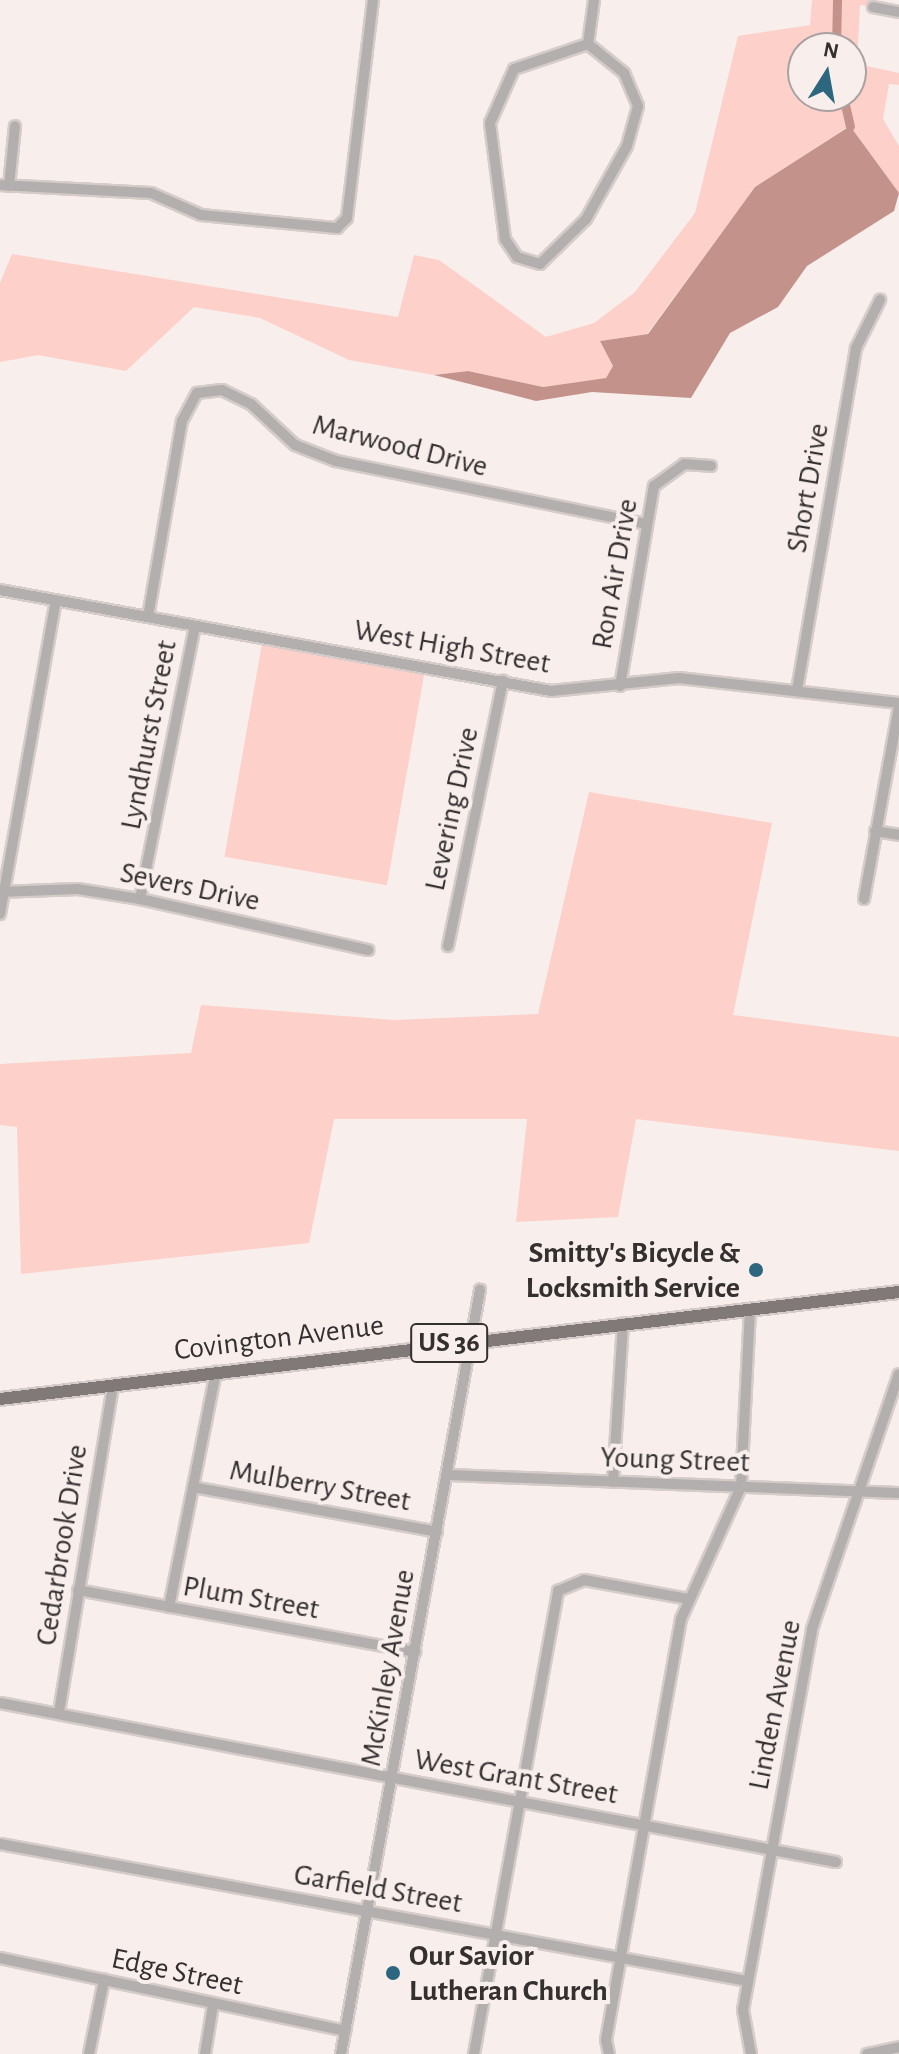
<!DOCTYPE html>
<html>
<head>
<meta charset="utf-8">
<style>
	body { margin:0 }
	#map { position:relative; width:899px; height:2054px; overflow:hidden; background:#f8eeec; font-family:"Alegreya Sans",sans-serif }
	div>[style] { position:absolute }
	.green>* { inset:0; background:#fdd0c9; transform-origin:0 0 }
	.water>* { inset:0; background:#c3938b }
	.canal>* { height:9px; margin:-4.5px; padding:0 4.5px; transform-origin:4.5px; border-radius:4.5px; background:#c3938b }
	.roads { filter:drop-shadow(2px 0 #d5ccca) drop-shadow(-2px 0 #d5ccca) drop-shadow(0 2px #d5ccca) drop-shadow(0 -2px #d5ccca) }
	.minor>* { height:10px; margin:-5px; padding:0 5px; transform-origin:5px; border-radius:5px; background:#b3afae }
	.major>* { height:12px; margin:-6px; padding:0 6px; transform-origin:6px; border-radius:6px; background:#807977 }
	.dots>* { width:22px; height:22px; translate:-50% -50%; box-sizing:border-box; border:4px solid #f8eeec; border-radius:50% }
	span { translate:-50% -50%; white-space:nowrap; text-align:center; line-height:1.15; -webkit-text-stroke:8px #f8eeec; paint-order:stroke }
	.shield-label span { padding:2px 6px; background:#f8eeec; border:2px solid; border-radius:6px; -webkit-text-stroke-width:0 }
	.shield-label { font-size:28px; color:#343030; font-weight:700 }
	.street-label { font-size:30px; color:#343030 }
	.poi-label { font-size:30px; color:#343030; font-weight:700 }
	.right { translate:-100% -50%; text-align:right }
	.left { translate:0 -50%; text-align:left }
	.north { position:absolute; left:787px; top:32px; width:80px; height:80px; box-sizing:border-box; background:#f8eeec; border:2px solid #aaa2a1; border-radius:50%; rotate:11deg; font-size:22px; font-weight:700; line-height:32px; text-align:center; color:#343030 }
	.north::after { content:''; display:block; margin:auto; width:28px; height:36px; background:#2c677f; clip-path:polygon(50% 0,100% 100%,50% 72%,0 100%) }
</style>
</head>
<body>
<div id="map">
	<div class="green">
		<div style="clip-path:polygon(evenodd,812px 0,875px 0,873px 7px,860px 5px,857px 64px,899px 73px,899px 85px,889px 84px,883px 119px,899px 146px,899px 193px,849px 126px,755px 187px,647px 334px,600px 341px,613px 366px,606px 378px,543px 387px,468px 371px,434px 375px,349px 360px,260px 318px,194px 307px,126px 371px,38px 355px,0 362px,0 283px,12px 254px,398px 317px,414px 255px,439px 260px,546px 337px,594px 323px,635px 292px,695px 213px,738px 36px,810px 25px,812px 0,803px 48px,851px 48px,851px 96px,803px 96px,803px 48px)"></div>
		<div style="left:263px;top:638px;width:165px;height:222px;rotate:10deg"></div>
		<div style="clip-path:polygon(589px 792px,772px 823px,733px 1015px,899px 1037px,899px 1151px,636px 1119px,618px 1217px,516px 1222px,527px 1119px,334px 1119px,309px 1243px,21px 1274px,17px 1127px,0 1125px,0 1064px,191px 1053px,201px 1005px,395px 1020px,538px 1014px)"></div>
	</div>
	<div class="water">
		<div style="clip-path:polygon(850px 126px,899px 193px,894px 211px,807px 266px,778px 307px,730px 333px,691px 398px,592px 392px,536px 401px,434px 375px,468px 371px,543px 387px,606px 378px,613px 366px,600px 341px,648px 334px,755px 187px)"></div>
	</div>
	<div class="canal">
		<div style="left:836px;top:48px;width:48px;rotate:-88.8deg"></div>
		<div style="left:843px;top:96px;width:31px;rotate:77deg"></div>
	</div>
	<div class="roads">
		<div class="minor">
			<div style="left:873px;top:7px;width:26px;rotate:11deg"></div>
			<div style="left:588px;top:44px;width:46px;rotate:38.9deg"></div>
			<div style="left:624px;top:73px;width:36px;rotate:67deg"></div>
			<div style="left:638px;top:106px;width:41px;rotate:105.4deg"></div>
			<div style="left:627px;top:146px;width:84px;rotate:119.3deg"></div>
			<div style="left:586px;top:219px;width:64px;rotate:135.6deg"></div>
			<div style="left:540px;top:264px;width:24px;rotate:-163deg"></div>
			<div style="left:517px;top:257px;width:22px;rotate:-124deg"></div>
			<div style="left:505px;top:239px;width:117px;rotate:-97.4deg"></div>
			<div style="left:490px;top:123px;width:59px;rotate:-66deg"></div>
			<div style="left:514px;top:69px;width:78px;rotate:-18.7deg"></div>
			<div style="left:588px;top:44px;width:44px;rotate:-82.2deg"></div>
			<div style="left:0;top:185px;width:151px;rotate:3deg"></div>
			<div style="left:151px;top:193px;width:55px;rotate:23.7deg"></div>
			<div style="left:201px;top:215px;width:137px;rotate:5.5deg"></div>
			<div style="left:337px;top:228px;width:14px;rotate:-45deg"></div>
			<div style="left:347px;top:218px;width:220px;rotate:-83.2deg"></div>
			<div style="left:9px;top:186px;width:60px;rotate:-84.3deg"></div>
			<div style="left:0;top:590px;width:560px;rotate:10.39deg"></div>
			<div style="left:551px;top:691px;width:129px;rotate:-5.8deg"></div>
			<div style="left:679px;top:678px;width:221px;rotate:6.5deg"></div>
			<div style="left:148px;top:617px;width:199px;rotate:-80.2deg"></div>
			<div style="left:182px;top:421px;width:32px;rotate:-62deg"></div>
			<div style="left:197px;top:393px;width:25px;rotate:-7deg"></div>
			<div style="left:222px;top:390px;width:32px;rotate:26deg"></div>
			<div style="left:251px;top:404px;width:60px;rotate:43deg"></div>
			<div style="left:295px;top:445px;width:44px;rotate:21.3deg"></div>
			<div style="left:336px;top:461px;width:317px;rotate:11.5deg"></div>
			<div style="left:620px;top:686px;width:203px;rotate:-80.4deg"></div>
			<div style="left:654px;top:486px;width:37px;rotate:-36deg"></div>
			<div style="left:684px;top:464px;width:27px;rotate:4deg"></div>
			<div style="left:797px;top:690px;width:347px;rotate:-80.2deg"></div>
			<div style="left:856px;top:348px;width:54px;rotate:-63.4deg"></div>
			<div style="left:875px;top:831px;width:24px;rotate:9deg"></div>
			<div style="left:0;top:892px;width:78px;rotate:-2.2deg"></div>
			<div style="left:78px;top:889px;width:63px;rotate:9.2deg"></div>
			<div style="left:140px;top:899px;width:234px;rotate:12.6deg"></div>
			<div style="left:140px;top:899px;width:278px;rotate:-78.6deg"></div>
			<div style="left:864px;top:899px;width:195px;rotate:-79.7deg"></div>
			<div style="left:0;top:914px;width:318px;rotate:-79.9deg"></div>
			<div style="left:448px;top:946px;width:271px;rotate:-78.3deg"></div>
			<div style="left:449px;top:1475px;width:450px;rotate:2.3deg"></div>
			<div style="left:613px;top:1482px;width:159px;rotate:-86.4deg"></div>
			<div style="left:193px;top:1487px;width:248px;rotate:10.4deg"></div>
			<div style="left:78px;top:1590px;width:343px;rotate:10.4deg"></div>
			<div style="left:169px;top:1607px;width:240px;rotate:-78.7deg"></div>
			<div style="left:0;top:1703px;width:851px;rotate:10.77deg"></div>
			<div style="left:59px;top:1712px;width:330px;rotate:-80.6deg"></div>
			<div style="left:0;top:1844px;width:759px;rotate:10.39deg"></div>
			<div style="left:0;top:1958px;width:353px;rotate:11.9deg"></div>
			<div style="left:89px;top:2054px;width:76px;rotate:-78.5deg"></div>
			<div style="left:205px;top:2054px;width:50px;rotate:-80.7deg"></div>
			<div style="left:341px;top:2054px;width:777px;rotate:-79.69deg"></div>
			<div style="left:474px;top:2054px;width:471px;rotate:-79.7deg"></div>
			<div style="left:558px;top:1591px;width:28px;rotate:-23deg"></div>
			<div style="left:584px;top:1580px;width:107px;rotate:10.3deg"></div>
			<div style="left:609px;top:2054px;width:14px;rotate:-102deg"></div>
			<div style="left:606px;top:2040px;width:428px;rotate:-79.9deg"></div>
			<div style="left:681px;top:1619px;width:145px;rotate:-65.6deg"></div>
			<div style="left:741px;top:1487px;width:178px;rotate:-87.1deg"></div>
			<div style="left:751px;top:2054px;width:45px;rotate:-100.3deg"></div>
			<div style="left:743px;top:2010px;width:387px;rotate:-79.7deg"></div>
			<div style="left:812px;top:1629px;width:269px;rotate:-71.2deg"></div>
			<div style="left:867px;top:2054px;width:33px;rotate:-12deg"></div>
		</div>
		<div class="major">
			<div style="left:0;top:1399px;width:905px;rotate:-6.79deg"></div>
		</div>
	</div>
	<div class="dots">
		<div style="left:756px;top:1270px;background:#2c677f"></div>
		<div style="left:393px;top:1973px;background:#2c677f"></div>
	</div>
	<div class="shield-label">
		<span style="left:449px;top:1343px">US 36</span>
	</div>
	<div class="street-label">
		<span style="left:400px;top:446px;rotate:14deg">Marwood Drive</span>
		<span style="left:808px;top:488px;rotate:-80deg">Short Drive</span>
		<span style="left:615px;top:574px;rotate:-80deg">Ron Air Drive</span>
		<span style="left:452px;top:647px;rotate:10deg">West High Street</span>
		<span style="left:149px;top:735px;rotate:-79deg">Lyndhurst Street</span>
		<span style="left:452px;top:809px;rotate:-78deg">Levering Drive</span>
		<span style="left:190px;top:887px;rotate:12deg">Severs Drive</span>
		<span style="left:279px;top:1338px;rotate:-7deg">Covington Avenue</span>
		<span style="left:675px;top:1460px;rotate:2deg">Young Street</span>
		<span style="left:320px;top:1486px;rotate:10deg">Mulberry Street</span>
		<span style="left:62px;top:1545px;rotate:-81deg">Cedarbrook Drive</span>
		<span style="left:251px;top:1598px;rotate:10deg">Plum Street</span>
		<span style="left:388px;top:1668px;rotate:-80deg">McKinley Avenue</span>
		<span style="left:775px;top:1705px;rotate:-79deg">Linden Avenue</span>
		<span style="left:516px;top:1777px;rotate:10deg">West Grant Street</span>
		<span style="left:378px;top:1889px;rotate:10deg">Garfield Street</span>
		<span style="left:177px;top:1972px;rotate:12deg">Edge Street</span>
	</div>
	<div class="poi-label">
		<span class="right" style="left:740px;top:1270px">Smitty's Bicycle &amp;<br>Locksmith Service</span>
		<span class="left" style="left:409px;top:1973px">Our Savior<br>Lutheran Church</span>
	</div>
	<div class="north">N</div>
</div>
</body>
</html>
